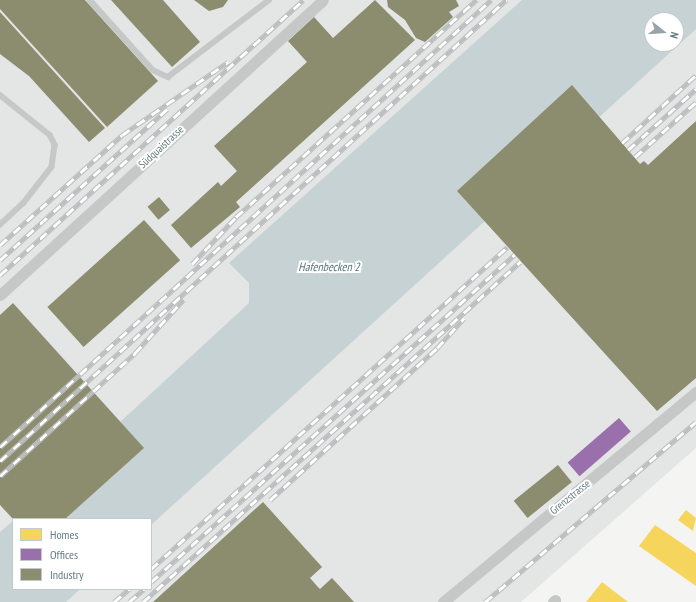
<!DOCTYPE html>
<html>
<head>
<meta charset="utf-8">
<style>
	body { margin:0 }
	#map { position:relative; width:696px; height:602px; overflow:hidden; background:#f4f4f3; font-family:"PT Sans Narrow",sans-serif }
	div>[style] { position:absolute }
	.built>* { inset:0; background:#e4e5e5 }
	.water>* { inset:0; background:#c6d2d3 }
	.homes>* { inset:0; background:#f6d55c }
	.offices>* { inset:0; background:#9970ab; transform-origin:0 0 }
	.industry>* { inset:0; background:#8c8c6e; transform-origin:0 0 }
	.lane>* { height:5.5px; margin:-2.75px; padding:0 2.75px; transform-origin:2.75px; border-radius:2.75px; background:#c6c8c8 }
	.street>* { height:11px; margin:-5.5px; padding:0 5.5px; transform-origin:5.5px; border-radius:5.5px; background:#c6c8c8 }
	.rail>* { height:4.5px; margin-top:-2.25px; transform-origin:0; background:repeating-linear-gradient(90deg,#fff 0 9px,#bcbebf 0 18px); box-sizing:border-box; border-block:1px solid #bcbebf }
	span { translate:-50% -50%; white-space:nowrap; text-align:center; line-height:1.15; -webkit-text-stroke:4px #fff; paint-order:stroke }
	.street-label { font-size:11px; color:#657a82 }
	.water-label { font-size:12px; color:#5c7678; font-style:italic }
	.legend { position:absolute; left:12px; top:518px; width:140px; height:72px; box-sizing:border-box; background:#fff; border:1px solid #c1cacd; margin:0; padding:5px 7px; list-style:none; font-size:12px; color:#657a82 }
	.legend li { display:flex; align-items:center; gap:8px; height:20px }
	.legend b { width:20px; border:1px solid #c1cacd }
	.north { position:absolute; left:644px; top:12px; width:40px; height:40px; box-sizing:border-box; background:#fff; border:1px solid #c1cacd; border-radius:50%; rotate:107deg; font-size:11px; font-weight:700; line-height:16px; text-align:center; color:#657a82 }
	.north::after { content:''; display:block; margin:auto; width:14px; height:18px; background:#97a5aa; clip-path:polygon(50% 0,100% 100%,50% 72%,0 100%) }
</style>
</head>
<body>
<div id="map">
	<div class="built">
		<div style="clip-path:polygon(evenodd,0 0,696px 0,696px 448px,521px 602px,0 602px,0 0,652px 20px,676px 20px,676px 44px,652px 44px,652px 20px,0 0,13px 519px,151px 519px,151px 589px,13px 589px,13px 519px)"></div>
	</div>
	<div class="water">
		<div style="clip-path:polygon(evenodd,522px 0,696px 0,696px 29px,151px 525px,151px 519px,15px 519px,249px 303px,249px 283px,229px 263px,522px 0,652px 20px,676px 20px,676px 44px,652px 44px,652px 20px)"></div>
		<div style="clip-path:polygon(13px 521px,13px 589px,80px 589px,66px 602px,0 602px,0 532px)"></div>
	</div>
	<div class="homes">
		<div style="clip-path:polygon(686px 510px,696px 518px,693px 531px,678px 520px)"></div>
		<div style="clip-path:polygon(655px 525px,696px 553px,696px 586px,639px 546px)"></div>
		<div style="clip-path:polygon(602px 582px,628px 602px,586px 602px)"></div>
	</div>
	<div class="offices">
		<div style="left:619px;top:418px;width:18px;height:68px;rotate:49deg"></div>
	</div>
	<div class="industry">
		<div style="clip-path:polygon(0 0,85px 0,158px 81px,107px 127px,0 9px)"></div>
		<div style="clip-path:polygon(111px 0,163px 0,200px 42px,172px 67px)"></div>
		<div style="clip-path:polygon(194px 0,228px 0,223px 7px,209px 11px)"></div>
		<div style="clip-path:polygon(375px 0,415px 40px,236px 202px,240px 207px,191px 248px,171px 225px,218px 182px,221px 186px,237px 171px,214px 146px,307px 62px,288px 41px,314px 17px,333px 38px)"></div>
		<div style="clip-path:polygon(387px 0,456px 0,459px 6px,449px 12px,453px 17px,425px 42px,416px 38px,405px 20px,388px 7px)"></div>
		<div style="clip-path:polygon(0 12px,105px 128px,89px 142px,29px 76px,0 54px)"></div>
		<div style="clip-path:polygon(572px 85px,640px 164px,644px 161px,648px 165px,696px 121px,696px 378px,657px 411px,457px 191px)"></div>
		<div style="left:159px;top:197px;width:17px;height:15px;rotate:50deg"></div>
		<div style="left:144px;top:220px;width:54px;height:130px;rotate:48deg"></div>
		<div style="clip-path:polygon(13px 303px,144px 448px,65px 519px,13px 519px,0 505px,0 315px)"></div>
		<div style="left:558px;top:465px;width:22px;height:57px;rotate:51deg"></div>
		<div style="clip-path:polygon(263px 502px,322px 567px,310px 578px,317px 586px,320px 589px,332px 578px,354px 602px,153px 602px)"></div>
	</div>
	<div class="lane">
		<div style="left:90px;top:0;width:94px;rotate:48deg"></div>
		<div style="left:153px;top:70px;width:17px;rotate:25deg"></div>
		<div style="left:168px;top:77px;width:127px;rotate:-37.3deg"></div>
		<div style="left:0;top:95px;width:64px;rotate:38.7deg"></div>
		<div style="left:50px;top:135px;width:11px;rotate:63deg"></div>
		<div style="left:55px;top:145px;width:22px;rotate:98deg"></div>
		<div style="left:52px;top:167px;width:46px;rotate:127.9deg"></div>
		<div style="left:24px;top:203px;width:33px;rotate:137deg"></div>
	</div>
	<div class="street">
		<div style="left:0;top:295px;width:437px;rotate:-42.4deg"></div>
		<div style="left:443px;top:602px;width:329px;rotate:-39.7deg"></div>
		<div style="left:553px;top:602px;width:3px;rotate:-45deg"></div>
	</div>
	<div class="rail">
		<div style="left:622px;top:143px;width:100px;rotate:-42.6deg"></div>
		<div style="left:628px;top:150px;width:91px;rotate:-41.9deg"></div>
		<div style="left:635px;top:157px;width:82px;rotate:-42deg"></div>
		<div style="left:0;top:245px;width:164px;rotate:-42deg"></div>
		<div style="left:122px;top:135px;width:129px;rotate:-34.6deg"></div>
		<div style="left:0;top:260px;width:225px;rotate:-42.1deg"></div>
		<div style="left:192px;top:264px;width:64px;rotate:-46.9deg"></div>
		<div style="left:236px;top:217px;width:324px;rotate:-42.1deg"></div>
		<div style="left:0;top:275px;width:409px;rotate:-42.2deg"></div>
		<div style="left:0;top:447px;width:664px;rotate:-42.31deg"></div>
		<div style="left:0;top:461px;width:685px;rotate:-42.34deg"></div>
		<div style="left:0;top:476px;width:183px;rotate:-42.3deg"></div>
		<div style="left:135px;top:353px;width:72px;rotate:-47.8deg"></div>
		<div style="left:270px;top:500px;width:226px;rotate:-42.3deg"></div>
		<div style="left:437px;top:348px;width:40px;rotate:-48deg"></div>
		<div style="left:151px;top:569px;width:480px;rotate:-42.1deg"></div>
		<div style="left:151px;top:582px;width:489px;rotate:-42deg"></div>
		<div style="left:114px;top:602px;width:20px;rotate:-41deg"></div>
		<div style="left:129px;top:602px;width:20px;rotate:-41deg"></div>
		<div style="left:143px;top:602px;width:508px;rotate:-42.05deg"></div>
		<div style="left:485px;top:602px;width:277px;rotate:-40.5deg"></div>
	</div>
	<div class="street-label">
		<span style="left:161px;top:147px;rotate:-43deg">Südquaistrasse</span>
		<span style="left:570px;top:497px;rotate:-39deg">Grenzstrasse</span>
	</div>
	<div class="water-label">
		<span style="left:329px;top:267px">Hafenbecken 2</span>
	</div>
	<ul class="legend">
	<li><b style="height:11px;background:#f6d55c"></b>Homes</li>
	<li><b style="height:11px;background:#9970ab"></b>Offices</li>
	<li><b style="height:11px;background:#8c8c6e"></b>Industry</li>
	</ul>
	<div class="north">N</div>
</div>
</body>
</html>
